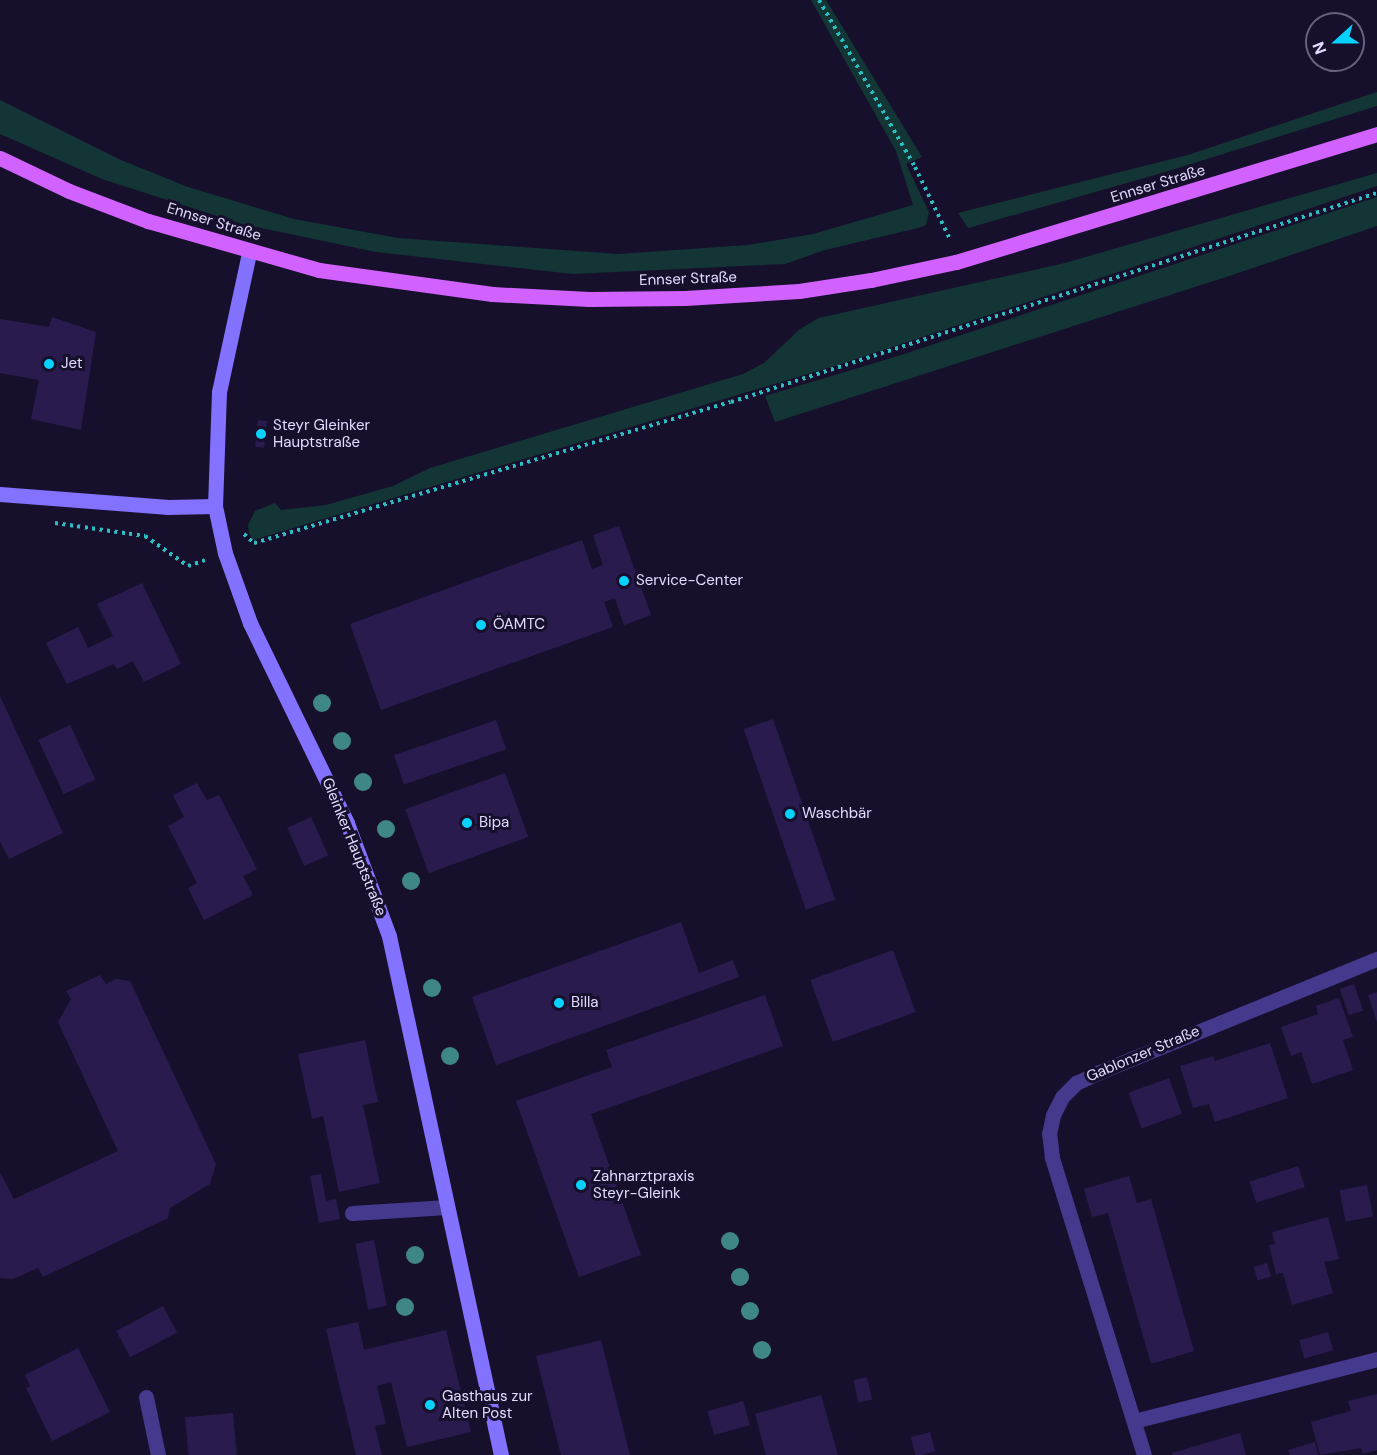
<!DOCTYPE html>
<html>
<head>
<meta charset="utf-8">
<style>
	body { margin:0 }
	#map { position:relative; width:1377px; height:1455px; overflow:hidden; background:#17102c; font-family:"DM Sans",sans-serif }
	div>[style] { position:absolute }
	.green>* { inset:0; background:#133536 }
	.building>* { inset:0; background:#2a1b4e; transform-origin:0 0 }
	.path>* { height:4px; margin-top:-2px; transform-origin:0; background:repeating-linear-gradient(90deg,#2bbfc3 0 3px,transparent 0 7.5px) }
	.lane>* { height:15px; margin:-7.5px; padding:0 7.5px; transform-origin:7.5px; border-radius:7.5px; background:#44398d }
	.street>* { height:15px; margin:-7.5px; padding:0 7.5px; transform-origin:7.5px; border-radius:7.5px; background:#44398d }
	.secondary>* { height:15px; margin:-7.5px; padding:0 7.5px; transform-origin:7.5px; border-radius:7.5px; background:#8272ff }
	.primary>* { height:15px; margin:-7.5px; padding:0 7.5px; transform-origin:7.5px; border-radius:7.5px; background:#d262ff }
	.trees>* { width:18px; height:18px; margin:-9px; border-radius:50%; background:#3f8686 }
	.dots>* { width:16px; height:16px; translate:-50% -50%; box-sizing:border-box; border:3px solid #17102c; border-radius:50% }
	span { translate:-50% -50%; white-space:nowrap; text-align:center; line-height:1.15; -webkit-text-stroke:6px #17102c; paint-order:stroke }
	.street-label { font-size:15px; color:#e2dbff }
	.poi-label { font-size:15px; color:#e2dbff }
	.left { translate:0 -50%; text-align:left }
	.north { position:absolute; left:1305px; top:12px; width:60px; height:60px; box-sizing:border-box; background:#17102c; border:2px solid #686180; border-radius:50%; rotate:249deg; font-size:16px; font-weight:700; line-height:24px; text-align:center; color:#e2dbff }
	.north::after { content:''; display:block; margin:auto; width:21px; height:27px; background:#07d1ff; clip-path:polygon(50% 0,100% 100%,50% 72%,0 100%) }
</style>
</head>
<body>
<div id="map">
	<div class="green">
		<div style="clip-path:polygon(811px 0,826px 0,922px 157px,906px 164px,929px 212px,926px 225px,918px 228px,825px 250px,785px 264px,573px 274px,376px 252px,242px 224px,102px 179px,0 134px,0 100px,121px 160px,188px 187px,294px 219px,398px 238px,618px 254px,748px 245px,813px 234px,913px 205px,896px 151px)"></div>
		<div style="clip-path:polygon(1377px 92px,1377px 106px,1162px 173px,968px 228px,958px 213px,1188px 155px)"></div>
		<div style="clip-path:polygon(1377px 173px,1377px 186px,841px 364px,253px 540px,249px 533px,248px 525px,255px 511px,275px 503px,281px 510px,326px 505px,393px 486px,430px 468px,743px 374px,764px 363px,800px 329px,819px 318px,1065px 263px)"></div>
		<div style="clip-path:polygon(1377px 197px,1377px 226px,1226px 277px,775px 422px,765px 396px,898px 356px)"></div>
	</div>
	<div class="building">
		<div style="clip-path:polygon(52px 317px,96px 332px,81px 430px,31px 419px,39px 380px,0 373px,0 319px,49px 327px)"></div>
		<div style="left:258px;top:420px;width:9px;height:27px;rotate:6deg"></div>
		<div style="clip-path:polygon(619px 526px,651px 615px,624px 625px,615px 598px,604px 602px,613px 627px,381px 710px,350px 624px,582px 540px,592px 569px,603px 565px,593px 535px)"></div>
		<div style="clip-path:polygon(142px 583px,181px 664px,144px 682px,133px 661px,117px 669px,114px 664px,67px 684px,46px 643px,78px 627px,88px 648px,113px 636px,97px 604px)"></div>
		<div style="clip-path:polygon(0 696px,63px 833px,9px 859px,0 842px)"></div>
		<div style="left:773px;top:719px;width:191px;height:31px;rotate:71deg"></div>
		<div style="left:496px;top:720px;width:31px;height:108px;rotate:71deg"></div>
		<div style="left:70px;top:725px;width:60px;height:35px;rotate:65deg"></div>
		<div style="left:505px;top:773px;width:68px;height:106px;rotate:70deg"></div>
		<div style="clip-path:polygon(197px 783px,207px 800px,219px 795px,257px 869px,243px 876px,253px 895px,204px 920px,188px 888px,197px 883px,168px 826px,184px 817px,173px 795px)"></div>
		<div style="left:311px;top:817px;width:42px;height:26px;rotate:66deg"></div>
		<div style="clip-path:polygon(681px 922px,699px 973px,733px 960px,739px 977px,496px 1065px,472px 997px)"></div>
		<div style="left:893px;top:950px;width:66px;height:88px;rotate:70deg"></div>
		<div style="clip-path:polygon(100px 975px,106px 984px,116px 979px,130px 981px,216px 1164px,210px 1184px,170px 1208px,168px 1218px,43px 1277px,38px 1268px,13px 1279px,0 1278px,0 1172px,14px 1199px,118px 1151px,58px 1022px,71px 999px,66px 991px)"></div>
		<div style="left:1354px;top:984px;width:28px;height:15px;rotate:71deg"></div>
		<div style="clip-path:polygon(1377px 992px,1377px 1022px,1368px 995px)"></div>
		<div style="clip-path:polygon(765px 995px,783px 1046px,591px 1114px,641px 1255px,579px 1277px,516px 1101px,612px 1067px,606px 1050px)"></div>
		<div style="clip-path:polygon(1339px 998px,1353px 1037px,1343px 1040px,1353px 1070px,1312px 1084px,1301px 1052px,1291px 1056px,1281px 1027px,1318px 1014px,1316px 1006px)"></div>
		<div style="clip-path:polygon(365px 1040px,378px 1102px,363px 1105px,380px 1183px,339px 1192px,323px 1116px,312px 1119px,298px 1054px)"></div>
		<div style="clip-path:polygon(1270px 1043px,1288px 1098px,1215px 1122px,1209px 1104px,1193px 1108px,1180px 1066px,1213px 1056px,1215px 1061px)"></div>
		<div style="left:1169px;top:1078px;width:38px;height:43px;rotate:70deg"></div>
		<div style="left:1298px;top:1166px;width:22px;height:51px;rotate:72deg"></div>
		<div style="clip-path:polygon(321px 1174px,326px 1201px,336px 1199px,340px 1219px,319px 1223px,310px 1176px)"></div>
		<div style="clip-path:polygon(1129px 1176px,1137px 1203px,1151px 1199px,1194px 1351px,1151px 1364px,1108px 1213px,1092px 1217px,1084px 1189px)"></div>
		<div style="left:1367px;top:1185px;width:32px;height:28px;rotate:79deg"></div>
		<div style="clip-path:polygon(1328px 1217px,1339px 1259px,1324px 1262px,1333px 1293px,1292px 1305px,1283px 1273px,1276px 1274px,1269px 1245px,1275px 1244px,1272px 1232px)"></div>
		<div style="left:374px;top:1240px;width:67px;height:19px;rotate:79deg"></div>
		<div style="left:1267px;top:1263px;width:14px;height:14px;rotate:73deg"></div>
		<div style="left:163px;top:1306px;width:30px;height:53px;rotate:62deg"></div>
		<div style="clip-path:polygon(358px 1322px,364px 1350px,446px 1330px,471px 1432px,407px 1447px,391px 1382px,377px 1386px,386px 1424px,375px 1426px,382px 1455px,356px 1455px,326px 1329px)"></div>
		<div style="left:1328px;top:1332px;width:19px;height:30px;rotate:74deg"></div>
		<div style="clip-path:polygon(601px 1340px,630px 1455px,561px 1455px,536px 1356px)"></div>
		<div style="clip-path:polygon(78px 1348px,110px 1412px,52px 1441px,26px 1388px,30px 1386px,25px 1375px)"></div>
		<div style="left:867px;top:1377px;width:23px;height:14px;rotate:77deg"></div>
		<div style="clip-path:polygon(1377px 1394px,1377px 1450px,1363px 1454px,1361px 1448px,1320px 1455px,1311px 1422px,1351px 1411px,1348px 1401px)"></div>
		<div style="clip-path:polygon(821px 1395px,838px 1455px,766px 1455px,755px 1414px)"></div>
		<div style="left:743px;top:1401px;width:25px;height:37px;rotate:74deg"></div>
		<div style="left:233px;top:1413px;width:42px;height:48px;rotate:85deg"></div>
		<div style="left:930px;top:1432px;width:20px;height:20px;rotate:75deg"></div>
		<div style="clip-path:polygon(1240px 1433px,1246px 1455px,1173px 1455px,1172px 1453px)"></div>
		<div style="clip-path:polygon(1315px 1442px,1318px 1455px,1290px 1455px,1288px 1450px)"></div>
	</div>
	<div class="path">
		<div style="left:819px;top:0;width:193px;rotate:60.1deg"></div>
		<div style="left:915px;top:167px;width:82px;rotate:64.1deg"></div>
		<div style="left:55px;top:523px;width:91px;rotate:8.2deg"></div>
		<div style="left:145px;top:536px;width:52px;rotate:34.9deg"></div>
		<div style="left:188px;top:566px;width:18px;rotate:-19deg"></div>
		<div style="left:244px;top:534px;width:13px;rotate:42deg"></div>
		<div style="left:254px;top:543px;width:497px;rotate:-16.5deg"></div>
		<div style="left:731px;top:402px;width:679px;rotate:-17.93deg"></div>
	</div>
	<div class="lane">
		<div style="left:352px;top:1213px;width:95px;rotate:-3.6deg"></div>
	</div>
	<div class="street">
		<div style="left:146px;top:1397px;width:59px;rotate:78.3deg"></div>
		<div style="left:1134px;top:1421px;width:251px;rotate:-14.3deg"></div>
		<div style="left:1144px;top:1455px;width:312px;rotate:-107.2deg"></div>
		<div style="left:1052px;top:1157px;width:23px;rotate:-97deg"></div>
		<div style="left:1049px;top:1134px;width:19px;rotate:-78deg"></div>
		<div style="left:1053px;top:1115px;width:20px;rotate:-63deg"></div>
		<div style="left:1062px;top:1097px;width:20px;rotate:-45deg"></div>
		<div style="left:1076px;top:1083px;width:23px;rotate:-25deg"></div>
		<div style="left:1097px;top:1073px;width:302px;rotate:-22.2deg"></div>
	</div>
	<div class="secondary">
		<div style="left:249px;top:253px;width:142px;rotate:102.2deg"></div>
		<div style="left:219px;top:392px;width:114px;rotate:92deg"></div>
		<div style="left:215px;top:506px;width:48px;rotate:78deg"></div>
		<div style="left:225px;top:553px;width:74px;rotate:70.3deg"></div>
		<div style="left:250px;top:623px;width:222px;rotate:64.1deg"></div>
		<div style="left:347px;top:823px;width:121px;rotate:69.6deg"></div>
		<div style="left:389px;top:936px;width:531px;rotate:77.82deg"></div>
		<div style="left:0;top:494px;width:169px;rotate:4.4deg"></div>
		<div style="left:168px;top:507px;width:47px;rotate:-1.2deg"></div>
	</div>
	<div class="primary">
		<div style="left:0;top:158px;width:76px;rotate:25.6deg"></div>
		<div style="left:69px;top:191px;width:85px;rotate:20.8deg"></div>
		<div style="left:148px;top:221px;width:178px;rotate:16deg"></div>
		<div style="left:319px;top:270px;width:175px;rotate:7.9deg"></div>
		<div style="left:492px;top:294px;width:97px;rotate:3deg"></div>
		<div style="left:589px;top:299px;width:96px;rotate:-0.6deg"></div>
		<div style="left:685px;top:298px;width:114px;rotate:-3.5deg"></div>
		<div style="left:799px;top:291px;width:73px;rotate:-8.7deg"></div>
		<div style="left:871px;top:280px;width:87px;rotate:-12deg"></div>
		<div style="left:956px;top:262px;width:440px;rotate:-16.9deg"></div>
	</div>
	<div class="trees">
		<div style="left:322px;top:703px"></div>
		<div style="left:342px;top:741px"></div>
		<div style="left:363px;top:782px"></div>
		<div style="left:386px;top:829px"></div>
		<div style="left:411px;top:881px"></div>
		<div style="left:432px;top:988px"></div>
		<div style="left:450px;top:1056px"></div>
		<div style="left:730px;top:1241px"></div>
		<div style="left:415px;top:1255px"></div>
		<div style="left:740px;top:1277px"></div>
		<div style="left:405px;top:1307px"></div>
		<div style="left:750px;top:1311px"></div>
		<div style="left:762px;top:1350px"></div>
	</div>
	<div class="dots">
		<div style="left:49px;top:364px;background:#07d1ff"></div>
		<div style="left:261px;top:434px;background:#07d1ff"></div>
		<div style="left:624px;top:581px;background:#07d1ff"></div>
		<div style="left:481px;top:625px;background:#07d1ff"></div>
		<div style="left:790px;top:814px;background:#07d1ff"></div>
		<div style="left:467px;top:823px;background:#07d1ff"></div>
		<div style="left:559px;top:1003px;background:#07d1ff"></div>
		<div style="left:581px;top:1185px;background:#07d1ff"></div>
		<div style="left:430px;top:1405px;background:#07d1ff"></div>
	</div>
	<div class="street-label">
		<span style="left:1158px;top:184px;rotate:-17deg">Ennser Straße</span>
		<span style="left:214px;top:222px;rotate:17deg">Ennser Straße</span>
		<span style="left:688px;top:279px;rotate:-2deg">Ennser Straße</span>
		<span style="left:354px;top:847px;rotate:68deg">Gleinker Hauptstraße</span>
		<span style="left:1143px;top:1054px;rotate:-23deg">Gablonzer Straße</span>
	</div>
	<div class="poi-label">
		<span class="left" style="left:61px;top:364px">Jet</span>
		<span class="left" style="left:273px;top:434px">Steyr Gleinker<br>Hauptstraße</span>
		<span class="left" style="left:636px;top:581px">Service-Center</span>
		<span class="left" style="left:493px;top:625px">ÖAMTC</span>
		<span class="left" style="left:802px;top:814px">Waschbär</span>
		<span class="left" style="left:479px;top:823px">Bipa</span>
		<span class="left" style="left:571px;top:1003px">Billa</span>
		<span class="left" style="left:593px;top:1185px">Zahnarztpraxis<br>Steyr-Gleink</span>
		<span class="left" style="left:442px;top:1405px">Gasthaus zur<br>Alten Post</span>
	</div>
	<div class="north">N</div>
</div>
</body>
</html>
